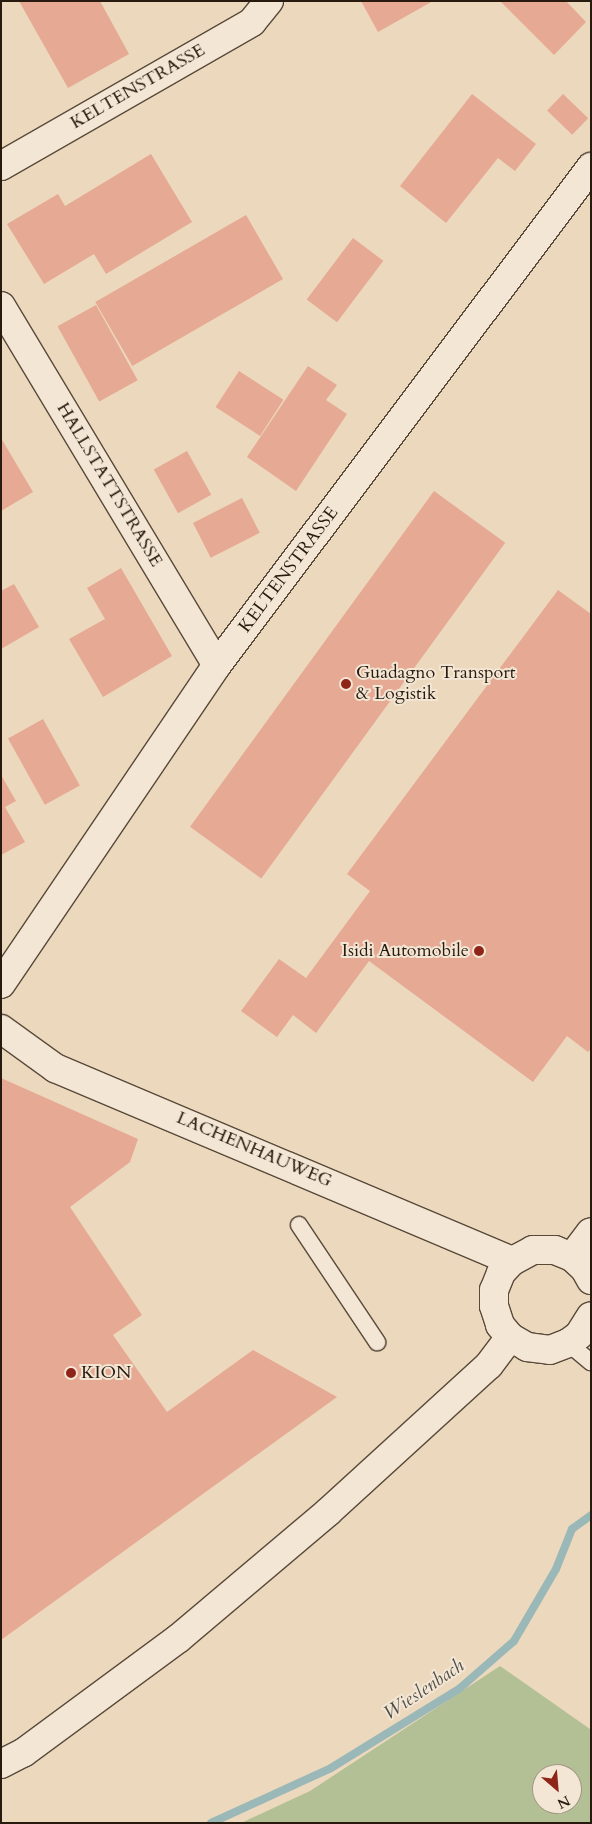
<!DOCTYPE html>
<html>
<head>
<meta charset="utf-8">
<style>
	body { margin:0 }
	#map { position:relative; width:592px; height:1824px; overflow:hidden; background:#ecd8bd; font-family:Cardo,serif }
	div>[style] { position:absolute }
	.green>* { inset:0; background:#b3c095 }
	.stream>* { height:8px; margin:-4px; padding:0 4px; transform-origin:4px; border-radius:4px; background:#9ab8b8 }
	.building>* { inset:0; background:#e6a993; transform-origin:0 0 }
	.roads { filter:drop-shadow(1px 0 #594a3a) drop-shadow(-1px 0 #594a3a) drop-shadow(0 1px #594a3a) drop-shadow(0 -1px #594a3a) }
	.lane>* { height:16px; margin:-8px; padding:0 8px; transform-origin:8px; border-radius:8px; background:#f3e6d4 }
	.street>* { height:28px; margin:-14px; padding:0 14px; transform-origin:14px; border-radius:14px; background:#f3e6d4 }
	.secondary>* { height:28px; margin:-14px; padding:0 14px; transform-origin:14px; border-radius:14px; background:#f3e6d4 }
	.dots>* { width:14px; height:14px; translate:-50% -50%; box-sizing:border-box; border:2px solid #f3e6d4; border-radius:50% }
	span { translate:-50% -50%; white-space:nowrap; text-align:center; line-height:1.15; -webkit-text-stroke:4px #f3e6d4; paint-order:stroke }
	.street-label { font-size:18px; color:#281a0e }
	.poi-label { font-size:18px; color:#281a0e }
	.left { translate:0 -50%; text-align:left }
	.right { translate:-100% -50%; text-align:right }
	.water-label { font-size:19px; color:#50514a; font-style:italic }
	.frame { position:absolute; inset:0; border:2px solid #281a0e; pointer-events:none }
	.north { position:absolute; left:532px; top:1764px; width:50px; height:50px; box-sizing:border-box; background:#f3e6d4; border:1px solid #a29485; border-radius:50%; rotate:153deg; font-size:14px; font-weight:700; line-height:20px; text-align:center; color:#281a0e }
	.north::after { content:''; display:block; margin:auto; width:18px; height:22px; background:#8f2418; clip-path:polygon(50% 0,100% 100%,50% 72%,0 100%) }
</style>
</head>
<body>
<div id="map">
	<div class="green">
		<div style="clip-path:polygon(evenodd,500px 1666px,590px 1729px,591px 1823px,241px 1823px,310px 1791px,500px 1666px,542px 1774px,572px 1774px,572px 1804px,542px 1804px,542px 1774px)"></div>
	</div>
	<div class="stream">
		<div style="left:211px;top:1823px;width:132px;rotate:-24.6deg"></div>
		<div style="left:331px;top:1768px;width:150px;rotate:-31.7deg"></div>
		<div style="left:459px;top:1689px;width:73px;rotate:-41.1deg"></div>
		<div style="left:514px;top:1641px;width:83px;rotate:-59.7deg"></div>
		<div style="left:556px;top:1569px;width:43px;rotate:-68.2deg"></div>
		<div style="left:572px;top:1529px;width:24px;rotate:-36deg"></div>
	</div>
	<div class="building">
		<div style="clip-path:polygon(19px 1px,100px 1px,129px 54px,68px 88px)"></div>
		<div style="clip-path:polygon(361px 1px,433px 1px,378px 32px)"></div>
		<div style="clip-path:polygon(500px 1px,566px 1px,586px 22px,554px 55px)"></div>
		<div style="clip-path:polygon(472px 94px,536px 144px,515px 171px,498px 158px,446px 223px,400px 186px)"></div>
		<div style="left:563px;top:94px;width:35px;height:23px;rotate:44deg"></div>
		<div style="clip-path:polygon(151px 154px,192px 222px,106px 274px,94px 254px,44px 284px,7px 224px,58px 194px,65px 206px)"></div>
		<div style="left:246px;top:215px;width:74px;height:174px;rotate:60deg"></div>
		<div style="left:353px;top:238px;width:38px;height:77px;rotate:37deg"></div>
		<div style="left:96px;top:305px;width:86px;height:44px;rotate:61deg"></div>
		<div style="clip-path:polygon(308px 366px,337px 385px,326px 400px,347px 414px,296px 491px,247px 457px)"></div>
		<div style="left:239px;top:371px;width:53px;height:43px;rotate:33deg"></div>
		<div style="clip-path:polygon(1px 438px,33px 492px,1px 511px)"></div>
		<div style="left:187px;top:451px;width:50px;height:38px;rotate:61deg"></div>
		<div style="left:434px;top:491px;width:88px;height:415px;rotate:36deg"></div>
		<div style="left:242px;top:498px;width:39px;height:55px;rotate:63deg"></div>
		<div style="clip-path:polygon(121px 568px,172px 656px,103px 697px,69px 639px,105px 619px,87px 588px)"></div>
		<div style="clip-path:polygon(14px 584px,39px 627px,1px 649px,1px 591px)"></div>
		<div style="clip-path:polygon(558px 590px,591px 614px,591px 1049px,588px 1052px,567px 1036px,533px 1082px,369px 961px,316px 1033px,293px 1015px,277px 1037px,241px 1011px,279px 959px,306px 978px,370px 891px,347px 874px)"></div>
		<div style="left:43px;top:719px;width:76px;height:40px;rotate:61deg"></div>
		<div style="clip-path:polygon(1px 775px,16px 801px,5px 807px,25px 842px,1px 855px)"></div>
		<div style="clip-path:polygon(1px 1078px,138px 1139px,130px 1162px,70px 1207px,142px 1315px,113px 1335px,167px 1412px,253px 1350px,337px 1397px,1px 1640px)"></div>
	</div>
	<div class="roads">
		<div class="lane">
			<div style="left:299px;top:1225px;width:141px;rotate:56.3deg"></div>
			<div style="left:568px;top:1343px;width:30px;rotate:40deg"></div>
		</div>
		<div class="street">
			<div style="left:1px;top:166px;width:289px;rotate:-29.8deg"></div>
			<div style="left:252px;top:22px;width:27px;rotate:-51deg"></div>
			<div style="left:1px;top:306px;width:419px;rotate:59deg"></div>
			<div style="left:1px;top:984px;width:385px;rotate:-55.9deg"></div>
			<div style="left:217px;top:665px;width:623px;rotate:-53.09deg"></div>
			<div style="left:1px;top:1029px;width:67px;rotate:35.8deg"></div>
			<div style="left:55px;top:1068px;width:496px;rotate:22.9deg"></div>
		</div>
		<div class="secondary">
			<div style="left:572px;top:1257px;width:31px;rotate:-53deg"></div>
			<div style="left:591px;top:1280px;width:13px;rotate:-119deg"></div>
			<div style="left:585px;top:1269px;width:18px;rotate:-137deg"></div>
			<div style="left:572px;top:1257px;width:18px;rotate:-158deg"></div>
			<div style="left:555px;top:1250px;width:22px;rotate:180deg"></div>
			<div style="left:533px;top:1250px;width:24px;rotate:152deg"></div>
			<div style="left:512px;top:1261px;width:16px;rotate:133deg"></div>
			<div style="left:501px;top:1273px;width:18px;rotate:112deg"></div>
			<div style="left:494px;top:1290px;width:16px;rotate:90deg"></div>
			<div style="left:494px;top:1306px;width:20px;rotate:72deg"></div>
			<div style="left:500px;top:1325px;width:16px;rotate:50deg"></div>
			<div style="left:510px;top:1337px;width:20px;rotate:30deg"></div>
			<div style="left:527px;top:1347px;width:23px;rotate:7deg"></div>
			<div style="left:550px;top:1350px;width:19px;rotate:-21deg"></div>
			<div style="left:568px;top:1343px;width:14px;rotate:-36deg"></div>
			<div style="left:579px;top:1335px;width:22px;rotate:-58deg"></div>
			<div style="left:1px;top:1764px;width:25px;rotate:-27deg"></div>
			<div style="left:23px;top:1753px;width:194px;rotate:-36.4deg"></div>
			<div style="left:179px;top:1638px;width:195px;rotate:-40.2deg"></div>
			<div style="left:328px;top:1512px;width:218px;rotate:-42.4deg"></div>
			<div style="left:489px;top:1365px;width:35px;rotate:-53deg"></div>
		</div>
	</div>
	<div class="dots">
		<div style="left:346px;top:684px;background:#8f2418"></div>
		<div style="left:479px;top:951px;background:#8f2418"></div>
		<div style="left:71px;top:1373px;background:#8f2418"></div>
	</div>
	<div class="street-label">
		<span style="left:138px;top:87px;rotate:-30deg">KELTENSTRASSE</span>
		<span style="left:109px;top:485px;rotate:59deg">HALLSTATTSTRASSE</span>
		<span style="left:289px;top:570px;rotate:-53deg">KELTENSTRASSE</span>
		<span style="left:254px;top:1150px;rotate:23deg">LACHENHAUWEG</span>
	</div>
	<div class="poi-label">
		<span class="left" style="left:356px;top:684px">Guadagno Transport<br>&amp; Logistik</span>
		<span class="right" style="left:469px;top:951px">Isidi Automobile</span>
		<span class="left" style="left:81px;top:1373px">KION</span>
	</div>
	<div class="water-label">
		<span style="left:424px;top:1690px;rotate:-34deg">Wieslenbach</span>
	</div>
	<div class="frame"></div>
	<div class="north">N</div>
</div>
</body>
</html>
